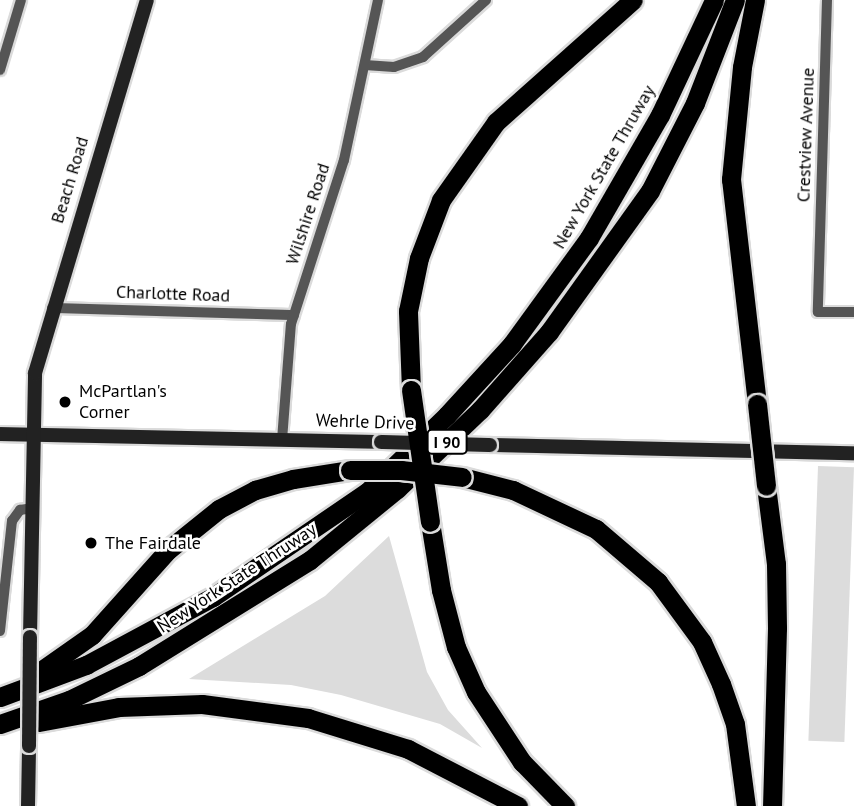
<!DOCTYPE html>
<html>
<head>
<meta charset="utf-8">
<style>
	body { margin:0 }
	#map { position:relative; width:854px; height:806px; overflow:hidden; background:#fff; font-family:"PT Sans",sans-serif }
	div>[style] { position:absolute }
	.green>* { inset:0; background:#dcdcdc; transform-origin:0 0 }
	.roads { filter:drop-shadow(2px 0 #dbdbdb) drop-shadow(-2px 0 #dbdbdb) drop-shadow(0 2px #dbdbdb) drop-shadow(0 -2px #dbdbdb) }
	.street>* { height:10px; margin:-5px; padding:0 5px; transform-origin:5px; border-radius:5px; background:#555 }
	.secondary>* { height:14px; margin:-7px; padding:0 7px; transform-origin:7px; border-radius:7px; background:#222 }
	.highway>* { height:19px; margin:-9.5px; padding:0 9.5px; transform-origin:9.5px; border-radius:9.5px; background:#000 }
	.bridges { filter:drop-shadow(2px 0 #dbdbdb) drop-shadow(-2px 0 #dbdbdb) drop-shadow(0 2px #dbdbdb) drop-shadow(0 -2px #dbdbdb) }
	.secondary-bridge>* { height:14px; margin:-7px; padding:0 7px; transform-origin:7px; border-radius:7px; background:#222 }
	.highway-bridge>* { height:19px; margin:-9.5px; padding:0 9.5px; transform-origin:9.5px; border-radius:9.5px; background:#000 }
	.dots>* { width:19px; height:19px; translate:-50% -50%; box-sizing:border-box; border:4px solid #fff; border-radius:50% }
	span { translate:-50% -50%; white-space:nowrap; text-align:center; line-height:1.15; -webkit-text-stroke:5px #fff; paint-order:stroke }
	.shield-label span { padding:2px 5px; background:#fff; border:2px solid; border-radius:5px; -webkit-text-stroke-width:0 }
	.shield-label { font-size:16px; color:#000; font-weight:700 }
	.street-label { font-size:18px; color:#000 }
	.poi-label { font-size:18px; color:#000 }
	.left { translate:0 -50%; text-align:left }
</style>
</head>
<body>
<div id="map">
	<div class="green">
		<div style="left:818px;top:466px;width:36px;height:275px;rotate:2deg"></div>
		<div style="clip-path:polygon(389px 536px,427px 672px,448px 710px,482px 748px,440px 724px,341px 695px,291px 685px,189px 679px,325px 596px)"></div>
	</div>
	<div class="roads">
		<div class="street">
			<div style="left:827px;top:0;width:312px;rotate:91.7deg"></div>
			<div style="left:818px;top:312px;width:36px"></div>
			<div style="left:365px;top:65px;width:29px;rotate:4deg"></div>
			<div style="left:394px;top:67px;width:31px;rotate:-19deg"></div>
			<div style="left:423px;top:57px;width:85px;rotate:-42.1deg"></div>
			<div style="left:0;top:70px;width:73px;rotate:-73.3deg"></div>
			<div style="left:52px;top:308px;width:242px;rotate:1.7deg"></div>
			<div style="left:282px;top:440px;width:116px;rotate:-85.6deg"></div>
			<div style="left:291px;top:324px;width:172px;rotate:-72.1deg"></div>
			<div style="left:344px;top:160px;width:164px;rotate:-78deg"></div>
			<div style="left:0;top:631px;width:111px;rotate:-83.8deg"></div>
			<div style="left:12px;top:521px;width:14px;rotate:-54deg"></div>
			<div style="left:20px;top:510px;width:12px;rotate:-9deg"></div>
		</div>
		<div class="secondary">
			<div style="left:0;top:434px;width:381px;rotate:1.2deg"></div>
			<div style="left:490px;top:445px;width:364px;rotate:1.3deg"></div>
			<div style="left:30px;top:637px;width:264px;rotate:-88.9deg"></div>
			<div style="left:35px;top:373px;width:389px;rotate:-73.3deg"></div>
			<div style="left:28px;top:806px;width:60px;rotate:-89deg"></div>
		</div>
		<div class="highway">
			<div style="left:755px;top:0;width:68px;rotate:101deg"></div>
			<div style="left:742px;top:67px;width:113px;rotate:95.6deg"></div>
			<div style="left:731px;top:179px;width:226px;rotate:83.4deg"></div>
			<div style="left:411px;top:390px;width:79px;rotate:-92.2deg"></div>
			<div style="left:408px;top:311px;width:54px;rotate:-78.3deg"></div>
			<div style="left:419px;top:258px;width:62px;rotate:-69.2deg"></div>
			<div style="left:441px;top:200px;width:95px;rotate:-54.8deg"></div>
			<div style="left:496px;top:122px;width:183px;rotate:-41.7deg"></div>
			<div style="left:462px;top:477px;width:53px;rotate:14.3deg"></div>
			<div style="left:513px;top:490px;width:92px;rotate:25.2deg"></div>
			<div style="left:596px;top:529px;width:82px;rotate:40.5deg"></div>
			<div style="left:658px;top:582px;width:74px;rotate:53.7deg"></div>
			<div style="left:702px;top:642px;width:46px;rotate:65.7deg"></div>
			<div style="left:721px;top:684px;width:42px;rotate:70.7deg"></div>
			<div style="left:735px;top:724px;width:83px;rotate:82.4deg"></div>
			<div style="left:766px;top:486px;width:79px;rotate:82.7deg"></div>
			<div style="left:776px;top:564px;width:64px;rotate:89.1deg"></div>
			<div style="left:777px;top:628px;width:178px;rotate:91.6deg"></div>
			<div style="left:430px;top:522px;width:69px;rotate:80.8deg"></div>
			<div style="left:441px;top:590px;width:59px;rotate:75.3deg"></div>
			<div style="left:456px;top:647px;width:49px;rotate:66deg"></div>
			<div style="left:476px;top:692px;width:84px;rotate:56.7deg"></div>
			<div style="left:522px;top:762px;width:62px;rotate:45.7deg"></div>
			<div style="left:32px;top:677px;width:73px;rotate:-35deg"></div>
			<div style="left:92px;top:635px;width:114px;rotate:-48.2deg"></div>
			<div style="left:168px;top:550px;width:65px;rotate:-38.8deg"></div>
			<div style="left:219px;top:509px;width:41px;rotate:-27.8deg"></div>
			<div style="left:255px;top:490px;width:40px;rotate:-16deg"></div>
			<div style="left:293px;top:479px;width:58px;rotate:-9deg"></div>
			<div style="left:0;top:697px;width:92px;rotate:-20.4deg"></div>
			<div style="left:86px;top:665px;width:144px;rotate:-28.2deg"></div>
			<div style="left:213px;top:597px;width:186px;rotate:-34.3deg"></div>
			<div style="left:367px;top:492px;width:111px;rotate:-43.9deg"></div>
			<div style="left:447px;top:415px;width:96px;rotate:-47.5deg"></div>
			<div style="left:512px;top:344px;width:131px;rotate:-54deg"></div>
			<div style="left:589px;top:238px;width:142px;rotate:-60deg"></div>
			<div style="left:660px;top:115px;width:127px;rotate:-64.8deg"></div>
			<div style="left:39px;top:722px;width:81px;rotate:-10.6deg"></div>
			<div style="left:119px;top:707px;width:83px;rotate:-2.1deg"></div>
			<div style="left:202px;top:704px;width:107px;rotate:7.5deg"></div>
			<div style="left:308px;top:718px;width:105px;rotate:17.2deg"></div>
			<div style="left:408px;top:749px;width:124px;rotate:27.4deg"></div>
			<div style="left:0;top:724px;width:73px;rotate:-19.2deg"></div>
			<div style="left:69px;top:700px;width:78px;rotate:-25.9deg"></div>
			<div style="left:139px;top:666px;width:201px;rotate:-31.8deg"></div>
			<div style="left:310px;top:560px;width:112px;rotate:-39.2deg"></div>
			<div style="left:397px;top:489px;width:115px;rotate:-43.6deg"></div>
			<div style="left:480px;top:410px;width:104px;rotate:-48.5deg"></div>
			<div style="left:549px;top:332px;width:173px;rotate:-54.4deg"></div>
			<div style="left:650px;top:191px;width:99px;rotate:-62.9deg"></div>
			<div style="left:695px;top:103px;width:110px;rotate:-68.8deg"></div>
		</div>
	</div>
	<div class="bridges">
		<div class="secondary-bridge">
			<div style="left:381px;top:442px;width:109px;rotate:1.6deg"></div>
			<div style="left:29px;top:746px;width:109px;rotate:-89.5deg"></div>
		</div>
		<div class="highway-bridge">
			<div style="left:411px;top:390px;width:133px;rotate:81.8deg"></div>
			<div style="left:757px;top:404px;width:82px;rotate:83.7deg"></div>
			<div style="left:350px;top:470px;width:51px"></div>
			<div style="left:401px;top:470px;width:61px;rotate:6.5deg"></div>
		</div>
	</div>
	<div class="dots">
		<div style="left:65px;top:402px;background:#000"></div>
		<div style="left:91px;top:543px;background:#000"></div>
	</div>
	<div class="shield-label">
		<span style="left:447px;top:442px">I 90</span>
	</div>
	<div class="street-label">
		<span style="left:806px;top:135px;rotate:-88deg">Crestview Avenue</span>
		<span style="left:604px;top:167px;rotate:-60deg">New York State Thruway</span>
		<span style="left:70px;top:180px;rotate:-73deg">Beach Road</span>
		<span style="left:308px;top:214px;rotate:-72deg">Wilshire Road</span>
		<span style="left:173px;top:294px;rotate:2deg">Charlotte Road</span>
		<span style="left:365px;top:422px;rotate:2deg">Wehrle Drive</span>
		<span style="left:237px;top:578px;rotate:-33deg">New York State Thruway</span>
	</div>
	<div class="poi-label">
		<span class="left" style="left:79px;top:402px">McPartlan's<br>Corner</span>
		<span class="left" style="left:105px;top:543px">The Fairdale</span>
	</div>
</div>
</body>
</html>
